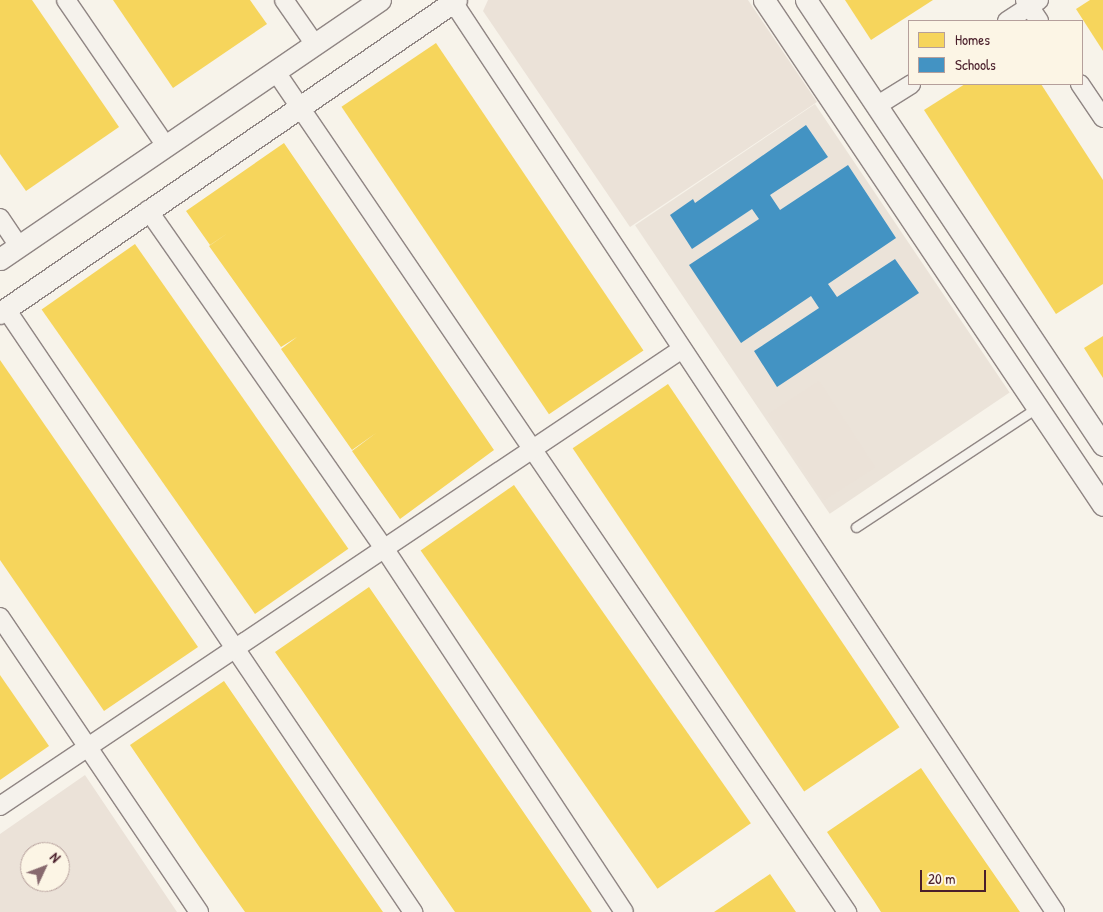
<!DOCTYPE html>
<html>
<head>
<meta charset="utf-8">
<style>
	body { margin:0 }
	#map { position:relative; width:1103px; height:912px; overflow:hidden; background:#f7f3ea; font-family:"Patrick Hand",sans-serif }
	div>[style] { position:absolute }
	.built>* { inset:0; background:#ebe3d9; transform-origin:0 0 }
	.green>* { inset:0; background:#ebe2d8; transform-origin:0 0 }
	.homes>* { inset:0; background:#f6d55c; transform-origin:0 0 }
	.schools>* { inset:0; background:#4393c3 }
	.roads { filter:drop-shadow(1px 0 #908684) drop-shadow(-1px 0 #908684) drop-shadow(0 1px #908684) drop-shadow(0 -1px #908684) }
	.service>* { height:9px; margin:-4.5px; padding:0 4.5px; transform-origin:4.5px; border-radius:4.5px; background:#f5f2ec }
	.minor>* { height:18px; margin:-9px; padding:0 9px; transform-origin:9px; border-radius:9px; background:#f5f2ec }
	.tertiary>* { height:21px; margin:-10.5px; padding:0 10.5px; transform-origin:10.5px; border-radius:10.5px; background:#f5f2ec }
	span { translate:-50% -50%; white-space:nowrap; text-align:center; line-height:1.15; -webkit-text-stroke:5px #fcf5e5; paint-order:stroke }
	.legend { position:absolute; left:908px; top:20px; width:175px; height:65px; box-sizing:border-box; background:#fcf5e5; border:1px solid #b59f9b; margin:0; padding:6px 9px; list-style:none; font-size:15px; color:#4a1f2b }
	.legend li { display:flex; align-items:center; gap:10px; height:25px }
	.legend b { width:25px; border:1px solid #b59f9b }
	.north { position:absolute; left:20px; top:842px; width:50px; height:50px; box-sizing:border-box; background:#fcf5e5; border:1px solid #b59f9b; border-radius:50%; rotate:47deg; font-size:14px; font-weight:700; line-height:20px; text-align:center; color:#4a1f2b }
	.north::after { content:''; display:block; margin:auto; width:18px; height:22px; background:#87696e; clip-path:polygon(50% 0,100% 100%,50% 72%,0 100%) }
	.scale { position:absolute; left:920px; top:870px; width:66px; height:22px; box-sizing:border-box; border:2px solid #4a1f2b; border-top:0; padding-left:6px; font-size:15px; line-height:18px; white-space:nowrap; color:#4a1f2b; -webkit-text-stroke:4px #fcf5e5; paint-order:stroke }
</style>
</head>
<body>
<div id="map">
	<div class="built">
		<div style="left:815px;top:104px;width:348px;height:217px;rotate:56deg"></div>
	</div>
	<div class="green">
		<div style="clip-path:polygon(488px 0,748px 0,817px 102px,630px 227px,483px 11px)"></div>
		<div style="left:819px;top:381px;width:103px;height:61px;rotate:57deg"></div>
		<div style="clip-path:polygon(evenodd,85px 775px,177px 912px,0 912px,0 834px,85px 775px,30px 852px,60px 852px,60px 882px,30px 882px,30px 852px)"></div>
	</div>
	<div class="homes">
		<div style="clip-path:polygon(0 0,32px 0,119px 127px,26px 191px,0 154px)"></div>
		<div style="clip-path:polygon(113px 0,250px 0,267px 24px,173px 88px)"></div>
		<div style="clip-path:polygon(845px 0,933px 0,871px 40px)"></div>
		<div style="clip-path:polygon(1090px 0,1103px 0,1103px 51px,1076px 9px)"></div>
		<div style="left:436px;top:43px;width:371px;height:114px;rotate:56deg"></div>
		<div style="clip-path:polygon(965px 84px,1041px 84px,1103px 180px,1103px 284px,1056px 314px,924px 110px)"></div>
		<div style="clip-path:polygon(284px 143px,494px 450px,400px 519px,352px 451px,376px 433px,352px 450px,281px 349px,297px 337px,281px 347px,209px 246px,228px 233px,210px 245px,186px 211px)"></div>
		<div style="left:135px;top:244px;width:372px;height:114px;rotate:55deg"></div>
		<div style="clip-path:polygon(1103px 336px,1103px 378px,1084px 348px)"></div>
		<div style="clip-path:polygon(0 360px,198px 647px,104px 711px,0 560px)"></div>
		<div style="left:668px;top:384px;width:414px;height:115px;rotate:56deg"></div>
		<div style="left:514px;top:485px;width:413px;height:114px;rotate:55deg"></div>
		<div style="clip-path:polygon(369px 587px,533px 826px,592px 912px,455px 912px,299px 686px,275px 652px)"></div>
		<div style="clip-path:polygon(0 675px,49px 746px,0 780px)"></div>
		<div style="clip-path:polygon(224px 681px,317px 817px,383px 912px,245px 912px,200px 848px,130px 745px)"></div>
		<div style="clip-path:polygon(921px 768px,944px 802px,1020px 912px,881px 912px,874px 901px,827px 832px)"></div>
		<div style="clip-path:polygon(770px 874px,796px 912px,714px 912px,723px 906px)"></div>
	</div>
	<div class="schools">
		<div style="clip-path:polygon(806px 125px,828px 157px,770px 195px,780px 210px,848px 165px,896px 238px,828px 284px,837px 297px,895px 259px,919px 293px,777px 387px,754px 351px,819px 308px,811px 296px,741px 343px,689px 265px,759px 219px,752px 209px,692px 249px,670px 215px,693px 199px,695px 203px)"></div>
	</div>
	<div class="roads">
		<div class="service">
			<div style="left:856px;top:527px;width:218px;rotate:-33.4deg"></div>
		</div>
		<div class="minor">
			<div style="left:66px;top:0;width:177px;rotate:55.6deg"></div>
			<div style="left:284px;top:0;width:52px;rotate:55.1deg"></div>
			<div style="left:1025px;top:0;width:25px;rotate:56deg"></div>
			<div style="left:453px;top:2px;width:1091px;rotate:56.51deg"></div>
			<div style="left:1007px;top:21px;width:38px;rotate:-33deg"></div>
			<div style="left:276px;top:72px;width:1016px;rotate:55.79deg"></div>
			<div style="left:1080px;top:84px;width:41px;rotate:55.9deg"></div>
			<div style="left:878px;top:105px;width:39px;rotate:-32deg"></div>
			<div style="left:148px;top:210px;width:416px;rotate:55.1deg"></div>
			<div style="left:386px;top:551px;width:432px;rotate:56.6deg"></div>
			<div style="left:0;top:218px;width:34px;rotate:56deg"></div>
			<div style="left:6px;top:309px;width:728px;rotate:55.98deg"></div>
			<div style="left:0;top:617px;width:356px;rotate:56deg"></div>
			<div style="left:0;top:806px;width:821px;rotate:-33.83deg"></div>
		</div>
		<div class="tertiary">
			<div style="left:764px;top:0;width:608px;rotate:56.13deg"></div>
			<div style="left:806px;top:0;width:535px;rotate:56.28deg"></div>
			<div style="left:0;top:259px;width:460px;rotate:-34.3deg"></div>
			<div style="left:0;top:313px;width:553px;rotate:-34.47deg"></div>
		</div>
	</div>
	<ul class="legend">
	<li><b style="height:14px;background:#f6d55c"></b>Homes</li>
	<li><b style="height:14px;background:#4393c3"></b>Schools</li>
	</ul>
	<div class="north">N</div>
	<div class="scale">20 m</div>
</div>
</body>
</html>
